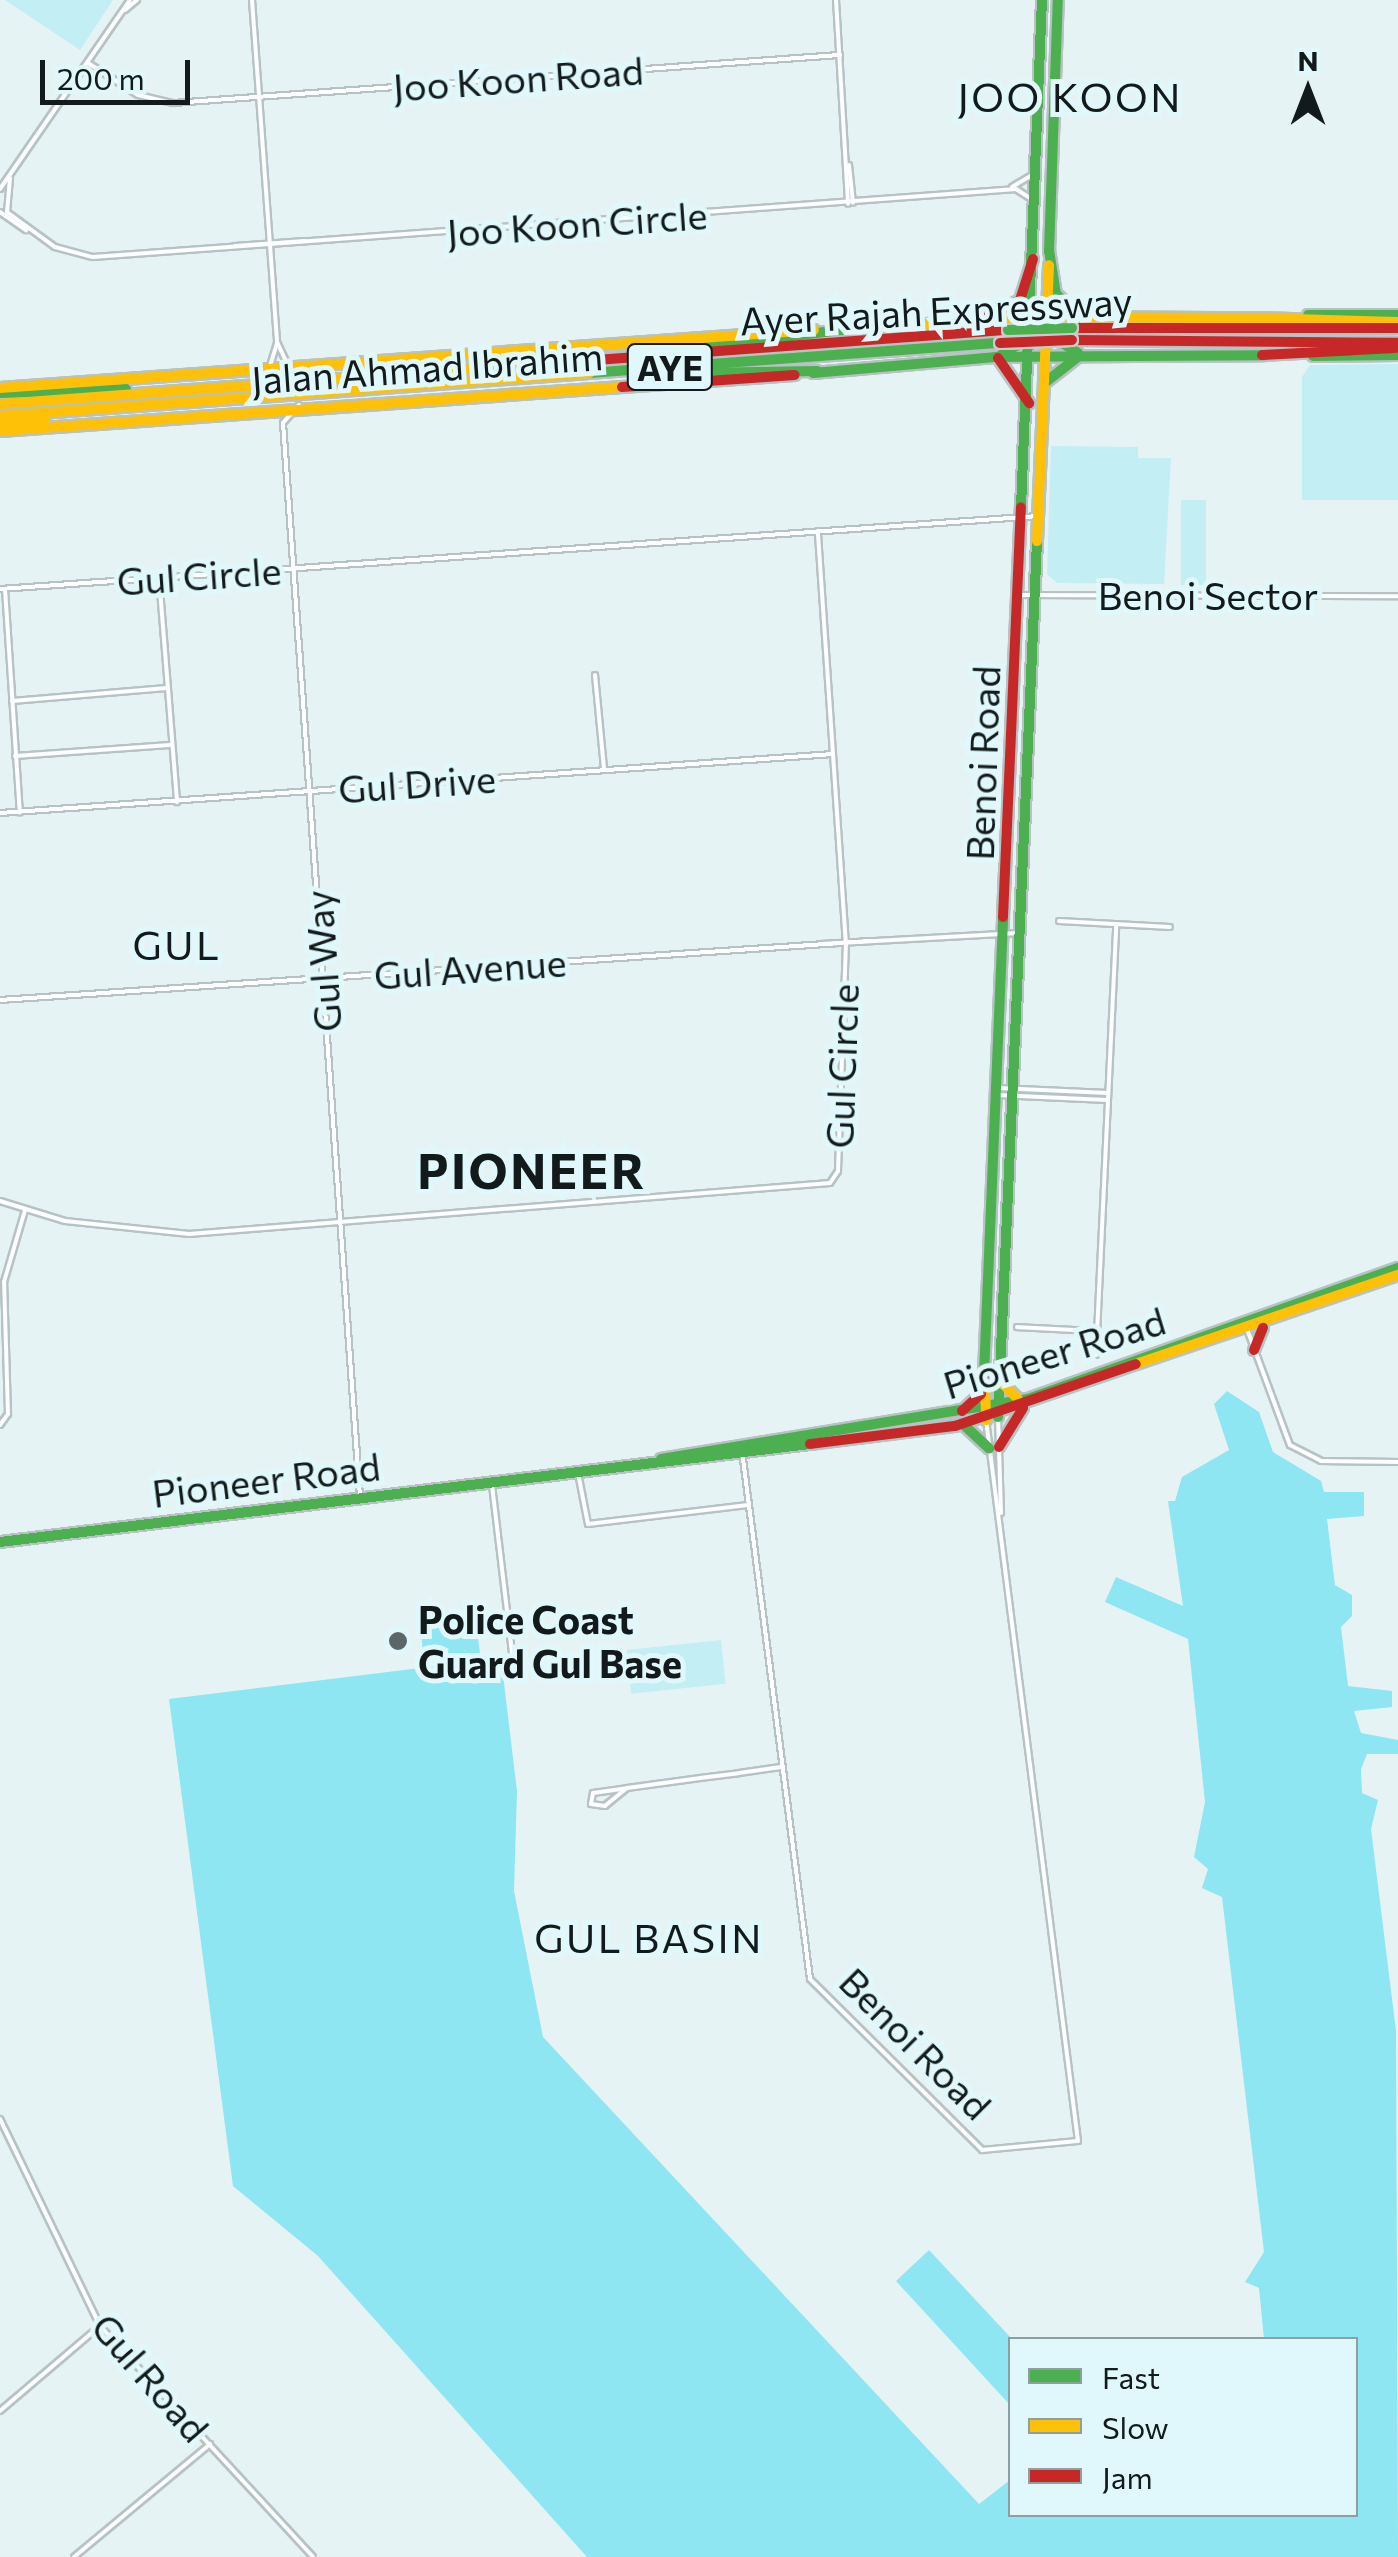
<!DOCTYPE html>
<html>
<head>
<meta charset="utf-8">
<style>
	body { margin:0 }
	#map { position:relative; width:1398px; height:2557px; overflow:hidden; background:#e6f3f5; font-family:Commissioner,sans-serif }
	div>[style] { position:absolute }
	.green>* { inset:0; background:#c3eef4; transform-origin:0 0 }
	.water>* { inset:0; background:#8de6f1; transform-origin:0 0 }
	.roads { filter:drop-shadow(2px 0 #b7c2c3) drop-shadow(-2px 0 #b7c2c3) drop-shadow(0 2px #b7c2c3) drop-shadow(0 -2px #b7c2c3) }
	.street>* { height:4px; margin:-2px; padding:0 2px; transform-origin:2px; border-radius:2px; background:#fbfdfe }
	.fast>* { height:10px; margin:-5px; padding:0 5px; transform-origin:5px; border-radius:5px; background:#4caf50 }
	.slow>* { height:10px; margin:-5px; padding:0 5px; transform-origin:5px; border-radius:5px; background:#ffc107 }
	.jam>* { height:10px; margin:-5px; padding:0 5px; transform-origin:5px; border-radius:5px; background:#c62828 }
	.bridges { filter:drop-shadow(2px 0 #c7cdcd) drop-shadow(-2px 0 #c7cdcd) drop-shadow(0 2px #c7cdcd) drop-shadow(0 -2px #c7cdcd) }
	.fast-bridge>* { height:10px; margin:-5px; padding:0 5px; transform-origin:5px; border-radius:5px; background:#4caf50 }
	.jam-bridge>* { height:10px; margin:-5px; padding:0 5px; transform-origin:5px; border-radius:5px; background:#c62828 }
	.dots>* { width:28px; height:28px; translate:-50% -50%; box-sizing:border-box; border:5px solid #e0f8fb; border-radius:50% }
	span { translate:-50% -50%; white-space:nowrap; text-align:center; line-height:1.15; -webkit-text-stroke:10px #e0f8fb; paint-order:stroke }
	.shield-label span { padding:2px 8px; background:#e0f8fb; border:2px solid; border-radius:8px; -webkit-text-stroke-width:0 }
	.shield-label { font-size:35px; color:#121a1b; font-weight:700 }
	.street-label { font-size:38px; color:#121a1b }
	.poi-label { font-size:38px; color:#121a1b; font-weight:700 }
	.left { translate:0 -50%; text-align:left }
	.neighbourhood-label { font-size:40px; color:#121a1b; letter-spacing:2.5px }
	.district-label { font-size:48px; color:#121a1b; font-weight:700; letter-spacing:2.5px }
	.legend { position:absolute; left:1008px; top:2337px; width:350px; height:180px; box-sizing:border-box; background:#e0f8fb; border:2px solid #8e9fa1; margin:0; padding:12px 18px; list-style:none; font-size:30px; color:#121a1b }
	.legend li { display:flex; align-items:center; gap:20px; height:50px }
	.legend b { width:50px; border:2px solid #8e9fa1 }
	.north { position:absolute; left:1258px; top:40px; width:100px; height:100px; -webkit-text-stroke:8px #e0f8fb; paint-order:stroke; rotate:0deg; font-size:28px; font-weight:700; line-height:40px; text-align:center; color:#121a1b }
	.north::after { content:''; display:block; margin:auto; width:35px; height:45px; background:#121a1b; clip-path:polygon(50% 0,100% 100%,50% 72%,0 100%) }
	.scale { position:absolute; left:40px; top:60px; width:150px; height:45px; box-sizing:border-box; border:5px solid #121a1b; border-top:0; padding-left:12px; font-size:30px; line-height:35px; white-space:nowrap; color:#121a1b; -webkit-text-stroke:8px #e0f8fb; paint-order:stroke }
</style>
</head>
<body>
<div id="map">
	<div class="green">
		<div style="clip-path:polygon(5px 0,113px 0,80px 50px)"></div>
		<div style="clip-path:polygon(1398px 364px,1398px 500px,1302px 500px,1302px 377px,1310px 365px)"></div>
		<div style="clip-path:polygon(1051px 446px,1138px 447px,1138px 458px,1171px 458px,1164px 584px,1057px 583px,1047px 574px)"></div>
		<div style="left:1181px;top:500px;width:25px;height:85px"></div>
		<div style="left:721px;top:1640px;width:44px;height:95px;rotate:84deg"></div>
	</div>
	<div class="water">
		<div style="clip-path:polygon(1227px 1391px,1259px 1412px,1273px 1452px,1321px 1481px,1324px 1492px,1364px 1492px,1364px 1516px,1327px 1519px,1335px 1585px,1352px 1595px,1352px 1616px,1341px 1627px,1348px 1686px,1392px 1691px,1392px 1707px,1354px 1711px,1361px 1733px,1398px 1740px,1398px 1754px,1367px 1754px,1361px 1769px,1362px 1793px,1378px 1800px,1371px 1829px,1396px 2031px,1398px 2557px,587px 2557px,318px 2256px,233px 2186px,169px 1699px,501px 1658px,517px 1791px,514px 1891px,543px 2037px,979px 2504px,1010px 2480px,1011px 2514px,1356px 2514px,1356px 2340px,1264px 2339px,1259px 2288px,1245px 2282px,1264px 2252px,1222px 1897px,1202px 1888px,1208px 1869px,1194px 1857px,1205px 1802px,1188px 1639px,1105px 1602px,1116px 1577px,1183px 1606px,1168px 1501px,1175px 1501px,1182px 1477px,1229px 1450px,1214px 1404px)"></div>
		<div style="left:475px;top:1617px;width:36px;height:56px;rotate:82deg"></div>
		<div style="clip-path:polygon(929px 2250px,1012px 2339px,1010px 2405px,896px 2281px)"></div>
	</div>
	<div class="roads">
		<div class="street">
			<div style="left:252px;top:0;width:343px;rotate:85.8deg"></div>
			<div style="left:277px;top:342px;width:26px;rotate:65deg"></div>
			<div style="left:836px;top:0;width:204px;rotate:86.6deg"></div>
			<div style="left:125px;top:10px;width:16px;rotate:-40deg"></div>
			<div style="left:88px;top:63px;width:59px;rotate:32.6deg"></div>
			<div style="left:138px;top:95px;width:36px;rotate:13deg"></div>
			<div style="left:173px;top:103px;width:669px;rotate:-4.12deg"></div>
			<div style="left:849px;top:165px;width:38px;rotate:84deg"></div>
			<div style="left:10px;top:178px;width:34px;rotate:95deg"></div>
			<div style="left:7px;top:212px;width:59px;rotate:36.1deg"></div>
			<div style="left:55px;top:247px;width:39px;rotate:15deg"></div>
			<div style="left:93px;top:257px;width:926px;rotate:-4.21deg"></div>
			<div style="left:1016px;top:189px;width:20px;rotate:33deg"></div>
			<div style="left:1012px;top:187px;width:26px;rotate:-31deg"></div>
			<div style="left:0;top:189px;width:229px;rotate:-55.5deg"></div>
			<div style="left:0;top:212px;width:32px;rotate:35deg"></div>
			<div style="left:235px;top:246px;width:70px;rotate:-4.1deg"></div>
			<div style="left:270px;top:366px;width:24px;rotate:-73deg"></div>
			<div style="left:299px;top:405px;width:24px;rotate:132deg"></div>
			<div style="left:283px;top:423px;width:1078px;rotate:85.9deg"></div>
			<div style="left:159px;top:577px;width:226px;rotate:85.4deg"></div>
			<div style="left:0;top:589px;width:1041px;rotate:-4.02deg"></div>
			<div style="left:5px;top:589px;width:224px;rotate:86.2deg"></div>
			<div style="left:1018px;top:595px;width:380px;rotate:0.2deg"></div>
			<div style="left:595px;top:675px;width:94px;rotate:84.5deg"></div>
			<div style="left:12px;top:701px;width:155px;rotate:-4.8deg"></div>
			<div style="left:15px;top:756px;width:155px;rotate:-4.1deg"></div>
			<div style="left:0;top:813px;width:835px;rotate:-4.05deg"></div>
			<div style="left:1059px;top:921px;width:111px;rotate:3.1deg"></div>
			<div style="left:821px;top:944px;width:198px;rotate:-3.2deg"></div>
			<div style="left:0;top:1000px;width:873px;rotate:-3.88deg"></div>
			<div style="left:998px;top:1088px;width:110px;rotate:2.6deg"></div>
			<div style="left:997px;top:1095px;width:110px;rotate:2.6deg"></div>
			<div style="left:0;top:1201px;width:68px;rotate:17.1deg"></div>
			<div style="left:65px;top:1221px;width:125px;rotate:6deg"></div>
			<div style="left:189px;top:1234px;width:643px;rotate:-4.55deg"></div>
			<div style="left:830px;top:1183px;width:14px;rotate:-56deg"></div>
			<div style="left:838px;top:1171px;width:226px;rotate:-88deg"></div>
			<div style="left:846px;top:945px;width:415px;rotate:-93.9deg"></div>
			<div style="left:1017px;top:1327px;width:80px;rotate:2.9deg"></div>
			<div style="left:1247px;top:1329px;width:124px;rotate:69.7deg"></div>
			<div style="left:1290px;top:1445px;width:35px;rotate:27deg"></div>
			<div style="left:1321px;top:1461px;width:77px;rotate:0.7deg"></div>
			<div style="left:1096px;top:1355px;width:430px;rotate:-87.3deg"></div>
			<div style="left:998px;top:1417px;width:96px;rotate:88.2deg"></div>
			<div style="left:0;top:1425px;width:14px;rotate:-54deg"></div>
			<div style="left:8px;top:1414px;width:132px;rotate:-91.7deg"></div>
			<div style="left:4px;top:1282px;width:75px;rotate:-73.7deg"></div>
			<div style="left:742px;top:1451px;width:532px;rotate:82.66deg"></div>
			<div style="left:810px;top:1979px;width:243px;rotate:44.8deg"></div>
			<div style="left:982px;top:2150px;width:96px;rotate:-5.4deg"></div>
			<div style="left:1078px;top:2141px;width:727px;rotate:-97.27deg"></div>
			<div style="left:578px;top:1473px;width:52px;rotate:78.9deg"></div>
			<div style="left:588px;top:1524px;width:161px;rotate:-6.8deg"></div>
			<div style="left:492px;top:1485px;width:176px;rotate:83.2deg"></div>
			<div style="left:627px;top:1788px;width:28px;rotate:141deg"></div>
			<div style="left:605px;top:1806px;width:14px;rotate:-172deg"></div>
			<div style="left:591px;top:1804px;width:11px;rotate:-80deg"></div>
			<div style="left:593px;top:1793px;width:34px;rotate:-8deg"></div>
			<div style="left:627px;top:1788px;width:74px;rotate:-7.8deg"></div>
			<div style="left:700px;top:1778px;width:39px;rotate:-7deg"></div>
			<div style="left:739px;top:1773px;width:42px;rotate:-8.1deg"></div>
			<div style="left:0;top:2119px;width:230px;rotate:64.2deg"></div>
			<div style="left:100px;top:2326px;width:314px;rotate:47.3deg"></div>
			<div style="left:0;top:2411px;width:131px;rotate:-40.4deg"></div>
			<div style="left:74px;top:2557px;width:177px;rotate:-39.7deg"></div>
		</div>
		<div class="fast">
			<div style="left:1049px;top:250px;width:45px;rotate:81deg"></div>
			<div style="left:1056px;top:294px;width:30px;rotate:40deg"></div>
			<div style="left:1049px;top:252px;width:252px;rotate:-88deg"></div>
			<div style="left:1308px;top:315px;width:90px"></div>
			<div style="left:1040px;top:329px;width:45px;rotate:32.3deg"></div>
			<div style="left:676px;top:350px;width:175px;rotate:-6.9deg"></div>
			<div style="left:1001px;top:355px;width:50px;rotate:-31.2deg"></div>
			<div style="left:1313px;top:356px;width:85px;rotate:-0.7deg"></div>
			<div style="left:589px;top:373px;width:412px;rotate:-4.2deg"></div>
			<div style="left:813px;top:373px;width:185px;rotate:-5deg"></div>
			<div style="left:997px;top:357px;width:267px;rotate:-0.4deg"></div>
			<div style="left:640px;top:374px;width:177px;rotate:-1deg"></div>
			<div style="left:1047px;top:381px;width:39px;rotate:-38deg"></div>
			<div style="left:0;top:393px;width:126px;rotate:-1.8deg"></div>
			<div style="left:1021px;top:507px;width:507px;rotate:-87.63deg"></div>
			<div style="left:984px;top:1374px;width:457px;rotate:-87.6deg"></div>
			<div style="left:998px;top:1417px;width:877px;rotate:-87.45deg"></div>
			<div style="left:965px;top:1426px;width:33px;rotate:43deg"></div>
			<div style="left:661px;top:1459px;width:372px;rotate:-9.3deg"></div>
			<div style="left:1028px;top:1399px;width:393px;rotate:-19.5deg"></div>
			<div style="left:0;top:1542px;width:816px;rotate:-6.9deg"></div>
		</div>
		<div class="slow">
			<div style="left:1257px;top:318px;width:141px;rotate:1.6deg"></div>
			<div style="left:848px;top:329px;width:184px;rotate:-3.7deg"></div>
			<div style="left:1032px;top:317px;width:227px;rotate:0.3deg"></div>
			<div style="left:0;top:388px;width:816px;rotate:-4.08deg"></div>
			<div style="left:0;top:404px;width:557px;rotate:-4.22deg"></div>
			<div style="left:0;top:416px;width:591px;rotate:-4.18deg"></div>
			<div style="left:0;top:425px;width:45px;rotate:-7.6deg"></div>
			<div style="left:0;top:431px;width:624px;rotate:-4.05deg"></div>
			<div style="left:1037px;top:541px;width:276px;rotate:-87.5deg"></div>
			<div style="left:1136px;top:1364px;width:277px;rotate:-18.8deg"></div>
			<div style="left:998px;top:1379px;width:28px;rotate:45deg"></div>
			<div style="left:985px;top:1386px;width:34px;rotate:88deg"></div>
		</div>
		<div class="jam">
			<div style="left:987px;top:317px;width:37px;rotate:-27deg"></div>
			<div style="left:1020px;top:300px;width:43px;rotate:-72.4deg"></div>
			<div style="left:1072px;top:328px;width:326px"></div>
			<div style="left:1072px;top:340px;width:326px;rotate:0.5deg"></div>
			<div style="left:1262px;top:355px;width:133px;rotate:-3deg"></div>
			<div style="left:998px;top:358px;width:55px;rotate:55.4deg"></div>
			<div style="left:555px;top:363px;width:454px;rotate:-4.2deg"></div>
			<div style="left:622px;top:387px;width:173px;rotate:-4deg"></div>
			<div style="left:1003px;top:917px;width:410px;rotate:-87.5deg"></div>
			<div style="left:1254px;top:1350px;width:24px;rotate:-68deg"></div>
			<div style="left:962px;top:1411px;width:25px;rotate:-42deg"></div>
			<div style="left:981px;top:1394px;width:22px;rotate:-82deg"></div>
			<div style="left:810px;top:1444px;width:146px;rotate:-7.1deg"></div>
			<div style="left:955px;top:1426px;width:191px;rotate:-18.9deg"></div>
			<div style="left:999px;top:1447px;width:46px;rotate:-58.4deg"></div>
		</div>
	</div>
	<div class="bridges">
		<div class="fast-bridge">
			<div style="left:1008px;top:330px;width:64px;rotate:-1.8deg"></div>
		</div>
		<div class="jam-bridge">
			<div style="left:1000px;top:343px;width:72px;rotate:-2.4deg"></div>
		</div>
	</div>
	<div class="dots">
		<div style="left:398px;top:1641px;background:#5c6667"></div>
	</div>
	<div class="shield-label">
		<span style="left:670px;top:367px">AYE</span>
	</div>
	<div class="street-label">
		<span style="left:518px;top:78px;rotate:-4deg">Joo Koon Road</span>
		<span style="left:577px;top:223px;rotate:-4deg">Joo Koon Circle</span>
		<span style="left:936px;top:310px;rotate:-3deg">Ayer Rajah Expressway</span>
		<span style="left:427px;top:367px;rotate:-4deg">Jalan Ahmad Ibrahim</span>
		<span style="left:199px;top:575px;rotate:-4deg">Gul Circle</span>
		<span style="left:1208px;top:595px">Benoi Sector</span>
		<span style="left:982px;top:763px;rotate:-88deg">Benoi Road</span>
		<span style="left:417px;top:783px;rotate:-4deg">Gul Drive</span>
		<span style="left:322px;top:961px;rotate:-94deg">Gul Way</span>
		<span style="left:470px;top:968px;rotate:-4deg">Gul Avenue</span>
		<span style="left:841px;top:1066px;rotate:-88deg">Gul Circle</span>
		<span style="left:1054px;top:1352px;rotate:-17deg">Pioneer Road</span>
		<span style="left:266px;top:1479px;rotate:-7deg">Pioneer Road</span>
		<span style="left:916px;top:2043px;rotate:45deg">Benoi Road</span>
		<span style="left:151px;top:2377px;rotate:49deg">Gul Road</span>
	</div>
	<div class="poi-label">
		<span class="left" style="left:418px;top:1641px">Police Coast<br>Guard Gul Base</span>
	</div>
	<div class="neighbourhood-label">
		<span style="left:1070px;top:96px">JOO KOON</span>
		<span style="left:177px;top:944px">GUL</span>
		<span style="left:649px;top:1937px">GUL BASIN</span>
	</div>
	<div class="district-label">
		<span style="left:532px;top:1170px">PIONEER</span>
	</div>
	<ul class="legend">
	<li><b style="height:12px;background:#4caf50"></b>Fast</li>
	<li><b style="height:12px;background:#ffc107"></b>Slow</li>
	<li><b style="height:12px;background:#c62828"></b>Jam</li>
	</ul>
	<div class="north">N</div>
	<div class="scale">200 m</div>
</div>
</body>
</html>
